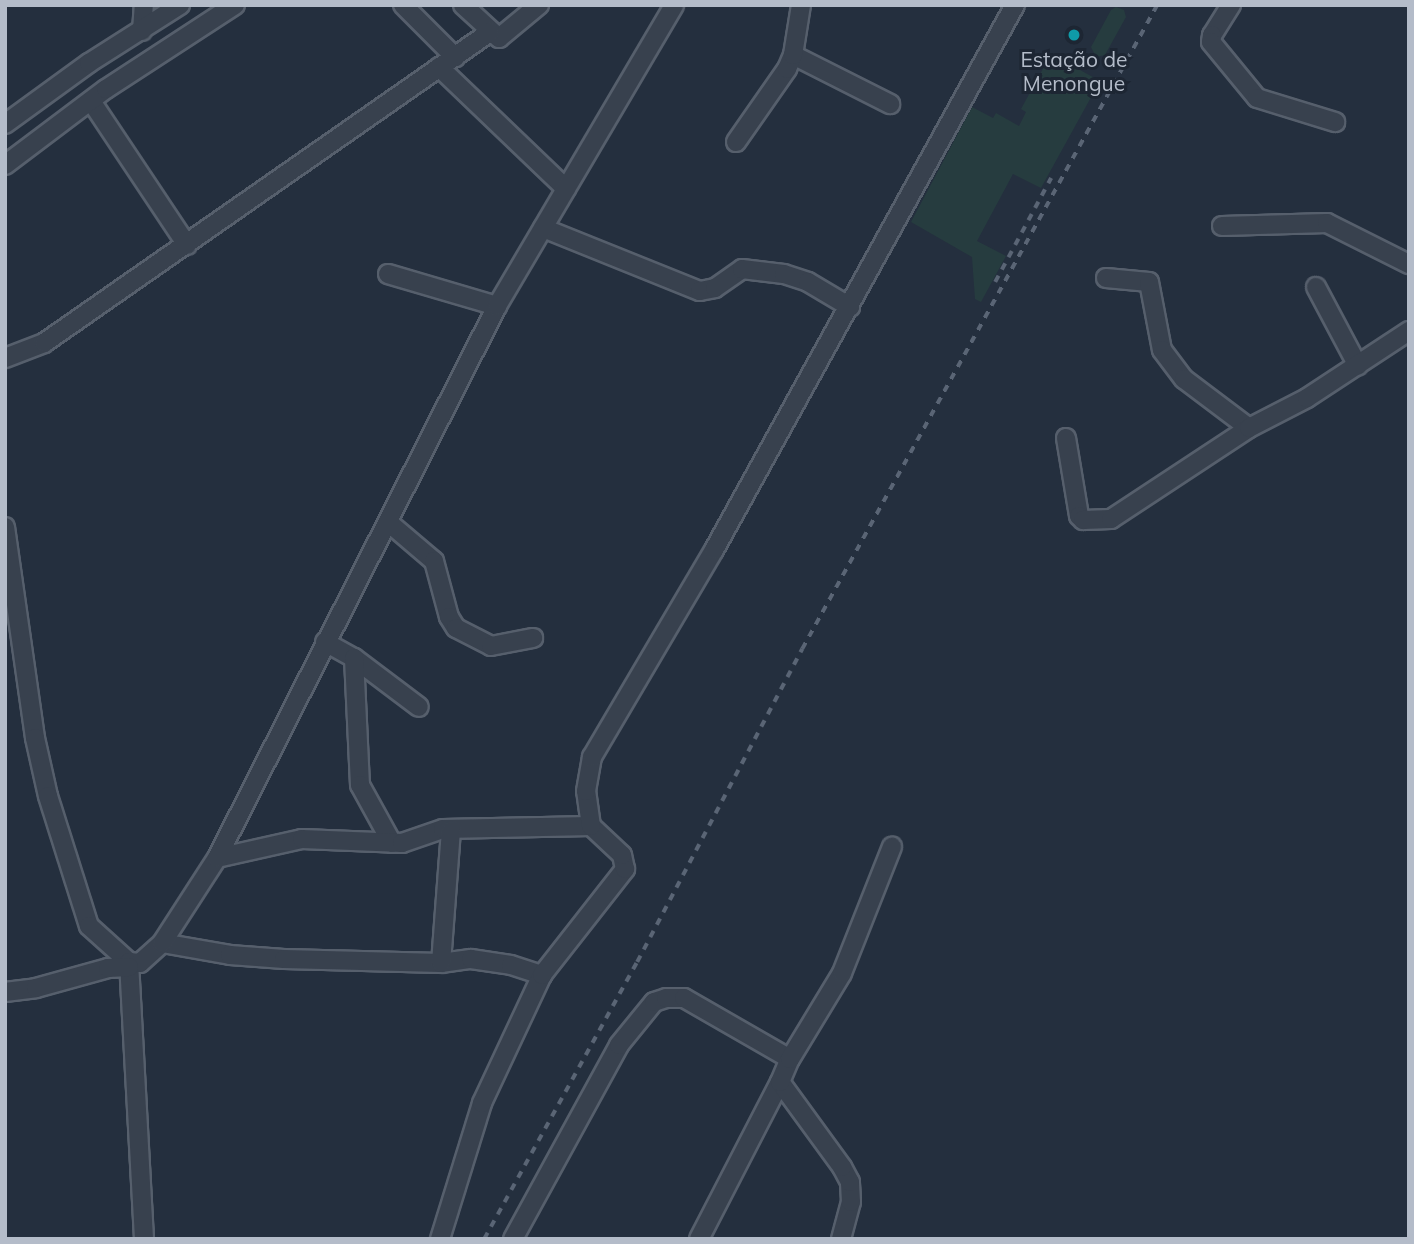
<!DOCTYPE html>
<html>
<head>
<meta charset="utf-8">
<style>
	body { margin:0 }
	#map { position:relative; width:1414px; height:1244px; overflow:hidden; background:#242f3e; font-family:Mulish,sans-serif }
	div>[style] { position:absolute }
	.green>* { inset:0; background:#263c3f }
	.roads { filter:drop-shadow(2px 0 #565f6c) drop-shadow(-2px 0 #565f6c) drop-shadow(0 2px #565f6c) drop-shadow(0 -2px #565f6c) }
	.minor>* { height:18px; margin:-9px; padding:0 9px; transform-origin:9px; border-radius:9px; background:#38414e }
	.rail>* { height:3.5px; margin-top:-1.75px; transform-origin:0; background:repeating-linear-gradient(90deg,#5a6575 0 7px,transparent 0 14px) }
	.dots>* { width:19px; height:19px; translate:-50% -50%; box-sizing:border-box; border:4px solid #1d2633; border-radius:50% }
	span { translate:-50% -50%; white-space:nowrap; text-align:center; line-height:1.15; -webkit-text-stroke:6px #1d2633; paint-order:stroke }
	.poi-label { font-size:21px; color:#b4bcc9 }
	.frame { position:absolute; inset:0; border:7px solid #b4bcc9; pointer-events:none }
</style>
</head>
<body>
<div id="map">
	<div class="green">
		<div style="clip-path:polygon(1116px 7px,1124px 10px,1126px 17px,1105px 55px,1096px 57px,1091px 47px,1111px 10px)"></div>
		<div style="clip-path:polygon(1051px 54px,1100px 81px,1041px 188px,1013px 174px,977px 241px,1006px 256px,981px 302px,975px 299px,972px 257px,911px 222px,972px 107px,993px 118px,996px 113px,1019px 126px,1026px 112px,1021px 109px)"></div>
	</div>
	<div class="roads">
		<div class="minor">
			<div style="left:403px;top:5px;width:74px;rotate:45deg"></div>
			<div style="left:463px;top:5px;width:49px;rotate:42.5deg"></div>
			<div style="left:499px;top:38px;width:52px;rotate:-39.5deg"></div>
			<div style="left:1231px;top:5px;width:36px;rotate:122deg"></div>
			<div style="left:1212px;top:35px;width:7px;rotate:98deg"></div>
			<div style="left:1211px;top:42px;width:72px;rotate:50.6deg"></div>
			<div style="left:1257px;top:98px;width:82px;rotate:17.1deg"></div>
			<div style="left:142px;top:31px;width:26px;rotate:-86deg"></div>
			<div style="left:793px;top:55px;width:109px;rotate:26.8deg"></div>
			<div style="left:439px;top:67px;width:176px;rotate:43.8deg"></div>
			<div style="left:91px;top:101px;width:173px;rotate:56.3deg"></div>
			<div style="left:5px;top:124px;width:104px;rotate:-36deg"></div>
			<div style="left:89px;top:63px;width:108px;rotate:-32.5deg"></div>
			<div style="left:736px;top:142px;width:89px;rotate:-55.1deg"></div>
			<div style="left:787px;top:69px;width:15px;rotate:-67deg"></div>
			<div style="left:793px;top:55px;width:51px;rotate:-80.9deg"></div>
			<div style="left:5px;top:165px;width:126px;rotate:-37deg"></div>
			<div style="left:106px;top:89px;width:154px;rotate:-33.1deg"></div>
			<div style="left:1222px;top:226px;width:105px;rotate:-1.6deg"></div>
			<div style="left:1327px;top:223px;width:92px;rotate:26.6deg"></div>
			<div style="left:543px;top:228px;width:169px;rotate:21.9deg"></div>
			<div style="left:700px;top:291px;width:15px;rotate:-11deg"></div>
			<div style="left:715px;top:288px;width:33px;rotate:-35deg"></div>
			<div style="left:742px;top:269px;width:42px;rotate:6.8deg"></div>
			<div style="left:784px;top:274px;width:25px;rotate:18deg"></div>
			<div style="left:808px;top:282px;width:49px;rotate:30.8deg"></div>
			<div style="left:388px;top:274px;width:114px;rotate:16.4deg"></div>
			<div style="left:1106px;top:278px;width:43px;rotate:5.3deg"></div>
			<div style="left:1149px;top:282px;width:69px;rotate:79.2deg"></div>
			<div style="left:1162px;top:350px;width:36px;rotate:53deg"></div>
			<div style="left:1184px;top:379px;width:81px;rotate:37deg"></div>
			<div style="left:1316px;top:287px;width:89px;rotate:62deg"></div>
			<div style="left:5px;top:358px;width:42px;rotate:-21deg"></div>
			<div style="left:44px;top:343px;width:544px;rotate:-34.89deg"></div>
			<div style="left:1066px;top:438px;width:79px;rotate:80.5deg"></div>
			<div style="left:1079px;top:516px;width:6px;rotate:45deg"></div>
			<div style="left:1083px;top:520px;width:28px;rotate:-2deg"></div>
			<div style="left:1111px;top:519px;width:165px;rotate:-33.4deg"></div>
			<div style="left:1249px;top:428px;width:65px;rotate:-27.3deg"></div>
			<div style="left:1307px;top:398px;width:122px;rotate:-33.3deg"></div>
			<div style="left:388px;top:522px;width:60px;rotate:40.3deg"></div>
			<div style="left:434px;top:561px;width:58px;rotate:75deg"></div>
			<div style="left:449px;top:617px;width:13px;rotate:58deg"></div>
			<div style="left:456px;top:628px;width:39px;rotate:27deg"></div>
			<div style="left:491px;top:646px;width:43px;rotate:-10.8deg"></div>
			<div style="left:5px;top:527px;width:213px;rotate:81.9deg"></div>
			<div style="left:35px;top:738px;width:59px;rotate:77.4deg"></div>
			<div style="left:48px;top:796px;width:136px;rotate:72.5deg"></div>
			<div style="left:89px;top:926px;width:54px;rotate:42deg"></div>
			<div style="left:129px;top:962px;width:277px;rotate:86.9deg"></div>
			<div style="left:325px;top:642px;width:33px;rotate:29deg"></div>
			<div style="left:354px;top:658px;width:81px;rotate:37deg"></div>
			<div style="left:354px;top:658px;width:127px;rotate:87.3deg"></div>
			<div style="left:360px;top:785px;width:66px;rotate:61.1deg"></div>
			<div style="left:217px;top:858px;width:87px;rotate:-12.6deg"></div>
			<div style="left:302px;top:839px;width:100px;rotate:2.3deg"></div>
			<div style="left:402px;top:843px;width:43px;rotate:-18.9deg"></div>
			<div style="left:443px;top:829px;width:148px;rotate:-1.2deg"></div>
			<div style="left:162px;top:943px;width:69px;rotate:10deg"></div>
			<div style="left:230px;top:955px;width:54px;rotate:4.2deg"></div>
			<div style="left:284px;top:959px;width:157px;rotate:1.5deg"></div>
			<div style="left:441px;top:963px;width:30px;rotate:-8deg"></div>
			<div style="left:471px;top:959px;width:40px;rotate:8.5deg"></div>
			<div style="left:511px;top:965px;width:33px;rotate:18deg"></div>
			<div style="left:129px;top:962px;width:11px;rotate:5deg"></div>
			<div style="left:140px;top:963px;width:30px;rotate:-42deg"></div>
			<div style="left:162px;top:943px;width:101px;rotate:-57.1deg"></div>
			<div style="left:217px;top:858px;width:619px;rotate:-63.1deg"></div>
			<div style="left:497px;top:306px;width:349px;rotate:-59.5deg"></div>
			<div style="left:441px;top:963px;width:133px;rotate:-85.7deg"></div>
			<div style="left:5px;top:992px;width:31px;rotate:-7deg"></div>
			<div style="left:36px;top:988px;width:75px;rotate:-15.5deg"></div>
			<div style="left:108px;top:968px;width:21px;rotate:-3deg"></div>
			<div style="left:440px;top:1239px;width:142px;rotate:-72.8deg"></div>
			<div style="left:482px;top:1103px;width:141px;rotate:-64.9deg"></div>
			<div style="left:542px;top:975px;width:135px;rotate:-51.9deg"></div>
			<div style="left:625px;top:869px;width:14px;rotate:-102deg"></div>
			<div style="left:622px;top:855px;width:42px;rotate:-136.9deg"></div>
			<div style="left:591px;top:826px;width:35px;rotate:-98deg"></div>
			<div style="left:586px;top:791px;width:35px;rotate:-80deg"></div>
			<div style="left:592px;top:757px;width:240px;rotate:-59.5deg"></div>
			<div style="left:714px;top:550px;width:623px;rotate:-61.09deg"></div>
			<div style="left:513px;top:1239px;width:221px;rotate:-61.3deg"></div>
			<div style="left:619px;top:1045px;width:55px;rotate:-50.9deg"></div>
			<div style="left:654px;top:1002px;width:13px;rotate:-18deg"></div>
			<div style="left:666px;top:998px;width:18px"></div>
			<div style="left:684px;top:998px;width:122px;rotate:29.9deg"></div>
			<div style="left:699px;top:1239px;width:177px;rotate:-62.7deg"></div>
			<div style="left:841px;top:1239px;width:38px;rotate:-75deg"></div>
			<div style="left:851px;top:1202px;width:20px;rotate:-93deg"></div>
			<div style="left:850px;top:1182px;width:17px;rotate:-118deg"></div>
			<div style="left:842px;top:1167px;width:105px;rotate:-126.1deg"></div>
			<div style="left:780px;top:1082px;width:25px;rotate:-67deg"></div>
			<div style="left:790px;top:1059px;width:100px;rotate:-58.8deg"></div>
			<div style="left:842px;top:973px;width:136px;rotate:-68.4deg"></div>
		</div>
	</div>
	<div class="rail">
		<div style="left:995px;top:282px;width:118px;rotate:-61.7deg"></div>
		<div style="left:484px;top:1239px;width:316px;rotate:-61.1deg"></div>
		<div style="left:637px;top:962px;width:354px;rotate:-62.2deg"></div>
		<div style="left:802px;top:649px;width:735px;rotate:-61.13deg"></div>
	</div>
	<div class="dots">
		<div style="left:1074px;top:35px;background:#0f9aa8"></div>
	</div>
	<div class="poi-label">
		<span style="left:1074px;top:71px">Estação de<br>Menongue</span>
	</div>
	<div class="frame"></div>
</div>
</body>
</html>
